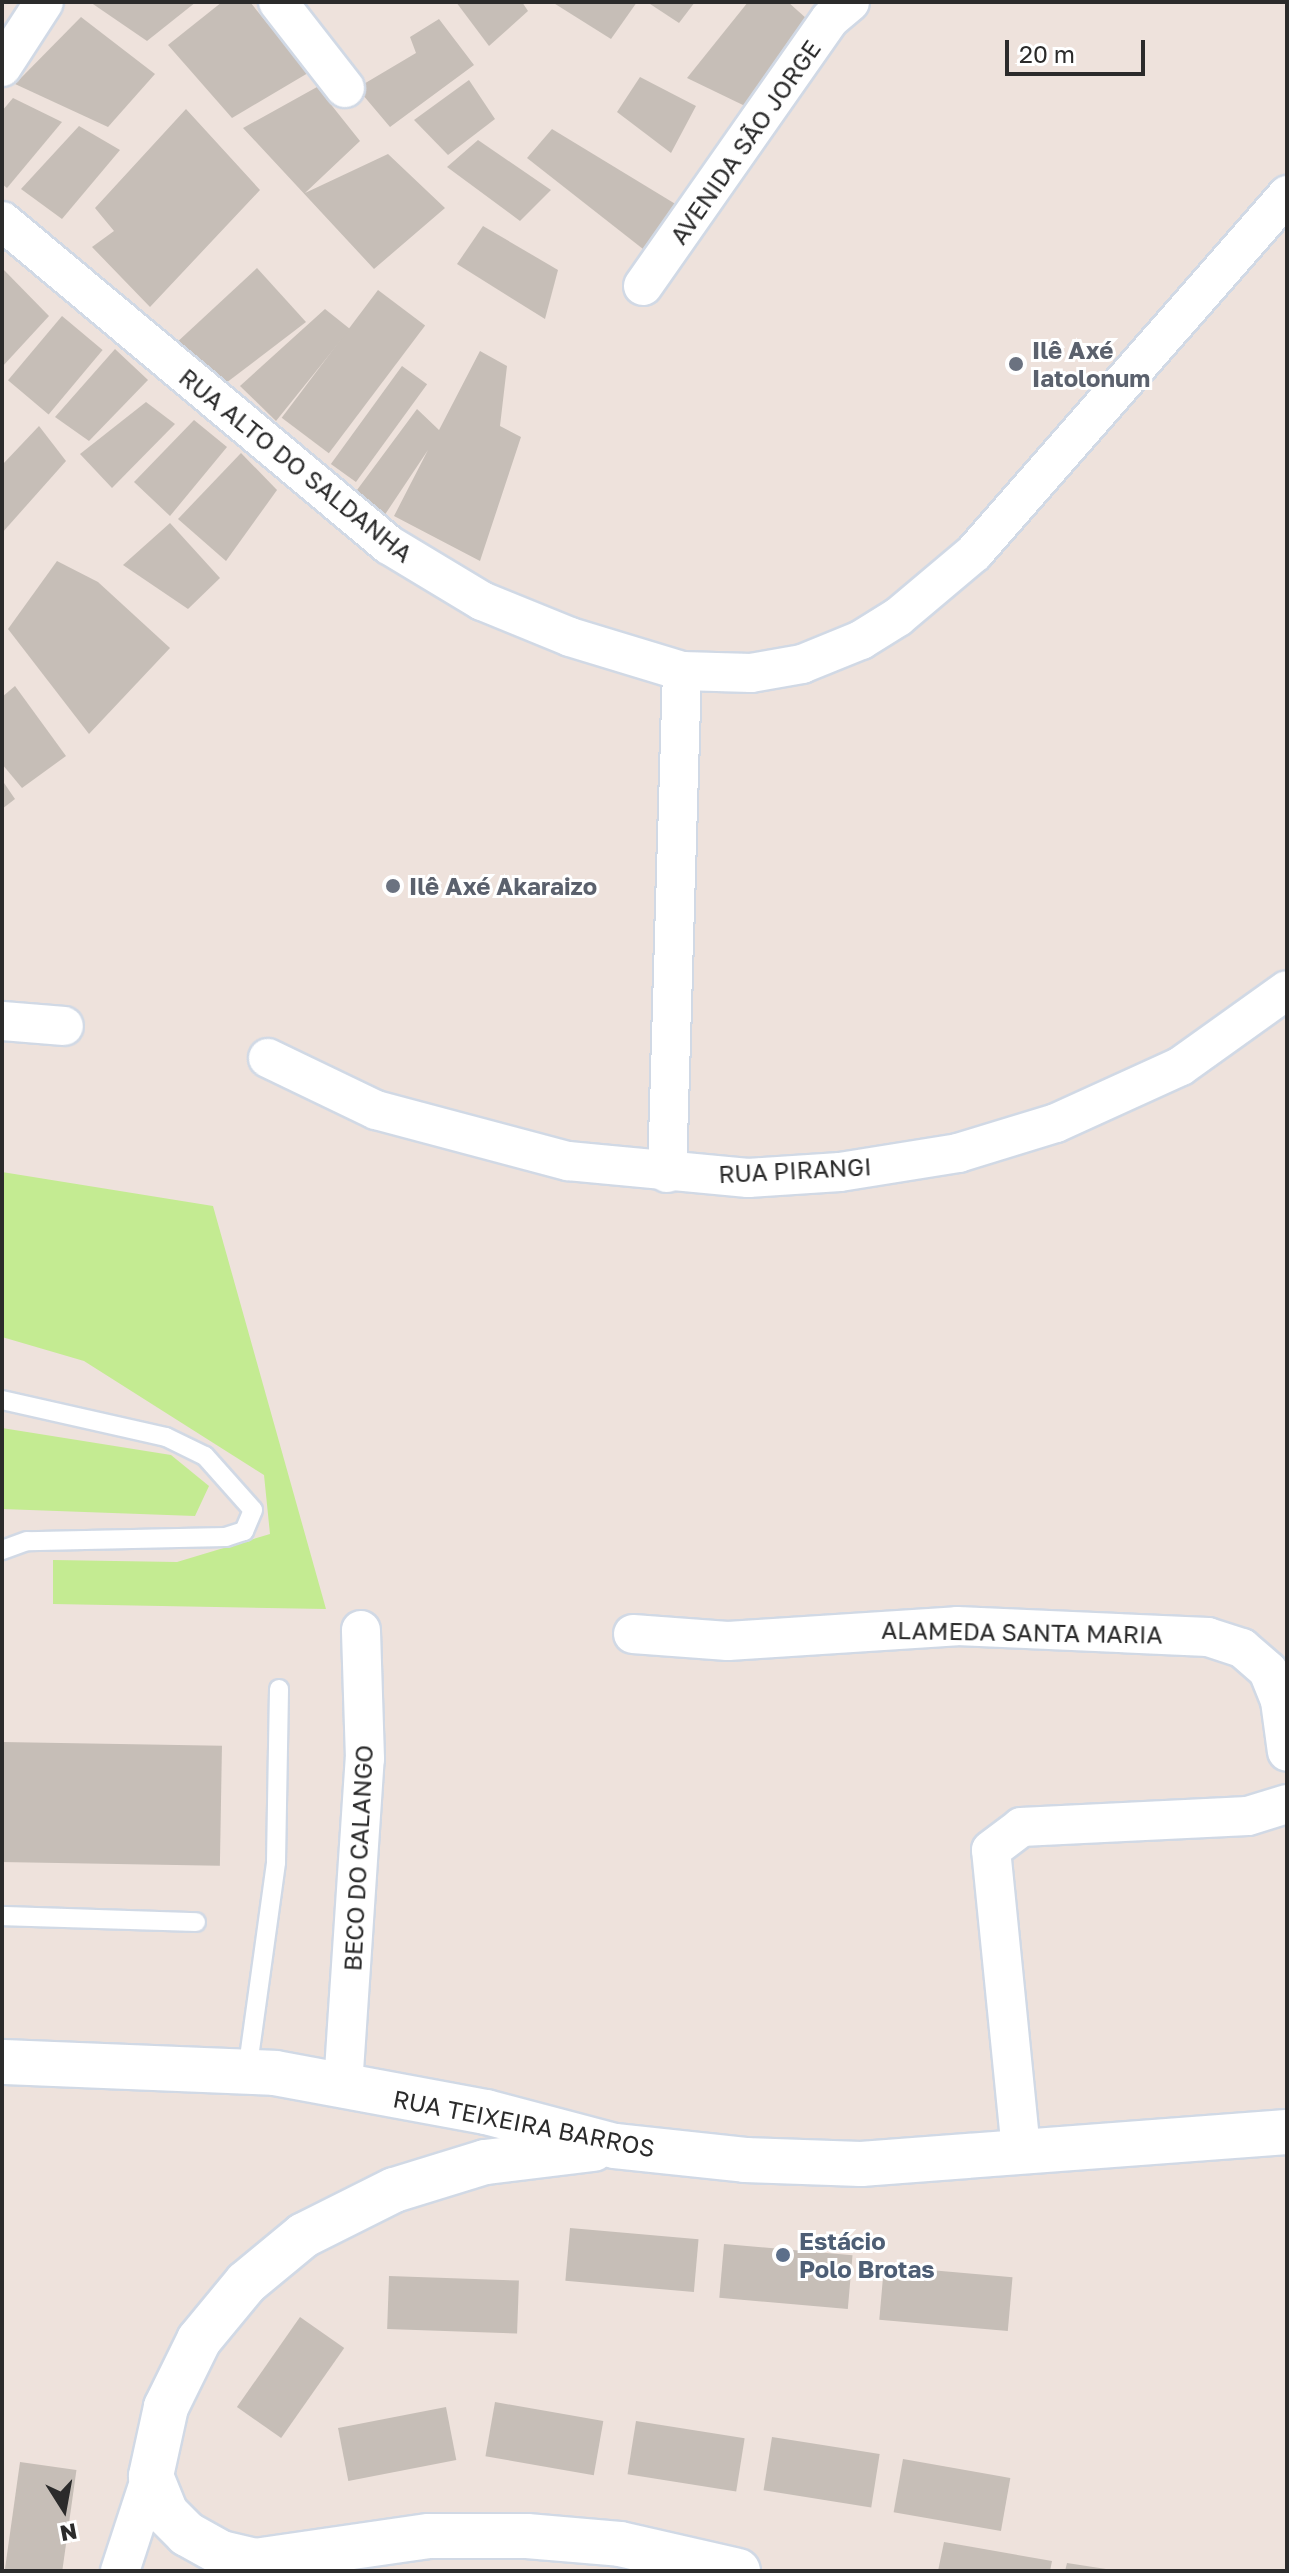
<!DOCTYPE html>
<html>
<head>
<meta charset="utf-8">
<style>
	body { margin:0 }
	#map { position:relative; width:1289px; height:2573px; overflow:hidden; background:#eee2dc; font-family:"Golos Text",sans-serif }
	div>[style] { position:absolute }
	.green>* { inset:0; background:#c4eb92 }
	.building>* { inset:0; background:#c6beb7; transform-origin:0 0 }
	.roads { filter:drop-shadow(2px 0 #d1d9e5) drop-shadow(-2px 0 #d1d9e5) drop-shadow(0 2px #d1d9e5) drop-shadow(0 -2px #d1d9e5) }
	.lane>* { height:18px; margin:-9px; padding:0 9px; transform-origin:9px; border-radius:9px; background:#fff }
	.street>* { height:38px; margin:-19px; padding:0 19px; transform-origin:19px; border-radius:19px; background:#fff }
	.secondary>* { height:44px; margin:-22px; padding:0 22px; transform-origin:22px; border-radius:22px; background:#fff }
	.dots>* { width:22px; height:22px; translate:-50% -50%; box-sizing:border-box; border:4px solid #fff; border-radius:50% }
	span { translate:-50% -50%; white-space:nowrap; text-align:center; line-height:1.15; -webkit-text-stroke:6px #fff; paint-order:stroke }
	.street-label { font-size:24px; color:#2b2b2b }
	.worship-label { font-size:24px; color:#5b616d; font-weight:700 }
	.left { translate:0 -50%; text-align:left }
	.service-label { font-size:24px; color:#4e5e75; font-weight:700 }
	.frame { position:absolute; inset:0; border:4px solid #2b2b2b; pointer-events:none }
	.north { position:absolute; left:24px; top:2469px; width:80px; height:80px; -webkit-text-stroke:6px #fff; paint-order:stroke; rotate:169deg; font-size:22px; font-weight:700; line-height:32px; text-align:center; color:#2b2b2b }
	.north::after { content:''; display:block; margin:auto; width:28px; height:36px; background:#2b2b2b; clip-path:polygon(50% 0,100% 100%,50% 72%,0 100%) }
	.scale { position:absolute; left:1005px; top:40px; width:140px; height:36px; box-sizing:border-box; border:4px solid #2b2b2b; border-top:0; padding-left:10px; font-size:24px; line-height:28px; white-space:nowrap; color:#2b2b2b; -webkit-text-stroke:6px #fff; paint-order:stroke }
</style>
</head>
<body>
<div id="map">
	<div class="green">
		<div style="clip-path:polygon(2px 1172px,213px 1206px,326px 1609px,53px 1604px,53px 1560px,177px 1562px,270px 1534px,264px 1475px,84px 1361px,2px 1337px)"></div>
		<div style="clip-path:polygon(2px 1428px,171px 1455px,209px 1486px,195px 1516px,2px 1509px)"></div>
	</div>
	<div class="building">
		<div style="clip-path:polygon(90px 2px,196px 2px,147px 41px)"></div>
		<div style="clip-path:polygon(222px 2px,250px 2px,308px 73px,232px 118px,168px 45px)"></div>
		<div style="clip-path:polygon(456px 2px,522px 2px,528px 11px,489px 46px)"></div>
		<div style="clip-path:polygon(552px 2px,637px 2px,611px 39px)"></div>
		<div style="clip-path:polygon(647px 2px,695px 2px,679px 23px)"></div>
		<div style="clip-path:polygon(748px 2px,788px 2px,807px 19px,745px 106px,687px 78px)"></div>
		<div style="clip-path:polygon(81px 17px,155px 74px,108px 127px,15px 84px)"></div>
		<div style="clip-path:polygon(439px 19px,474px 65px,390px 127px,357px 88px,416px 53px,410px 37px)"></div>
		<div style="clip-path:polygon(640px 77px,696px 106px,671px 153px,617px 112px)"></div>
		<div style="clip-path:polygon(469px 80px,495px 119px,448px 155px,414px 120px)"></div>
		<div style="clip-path:polygon(317px 87px,360px 141px,305px 193px,388px 154px,445px 208px,374px 269px,243px 128px)"></div>
		<div style="clip-path:polygon(13px 98px,62px 122px,7px 188px,2px 184px,2px 111px)"></div>
		<div style="clip-path:polygon(186px 109px,260px 190px,150px 307px,92px 247px,114px 231px,95px 208px)"></div>
		<div style="clip-path:polygon(79px 126px,120px 150px,62px 219px,21px 189px)"></div>
		<div style="clip-path:polygon(552px 129px,682px 208px,643px 249px,527px 158px)"></div>
		<div style="clip-path:polygon(478px 140px,551px 190px,520px 221px,447px 167px)"></div>
		<div style="clip-path:polygon(483px 226px,558px 270px,545px 319px,457px 264px)"></div>
		<div style="clip-path:polygon(2px 268px,49px 316px,2px 367px)"></div>
		<div style="clip-path:polygon(257px 268px,306px 322px,226px 383px,174px 345px)"></div>
		<div style="left:378px;top:290px;width:59px;height:160px;rotate:37deg"></div>
		<div style="clip-path:polygon(325px 309px,350px 329px,276px 421px,240px 386px)"></div>
		<div style="left:62px;top:316px;width:53px;height:84px;rotate:40deg"></div>
		<div style="clip-path:polygon(115px 349px,148px 380px,89px 441px,55px 417px)"></div>
		<div style="clip-path:polygon(480px 351px,507px 366px,500px 426px,521px 437px,480px 561px,394px 516px,428px 450px,384px 516px,357px 490px,417px 409px,439px 430px)"></div>
		<div style="left:402px;top:366px;width:31px;height:121px;rotate:36deg"></div>
		<div style="clip-path:polygon(146px 402px,175px 424px,112px 488px,80px 454px)"></div>
		<div style="clip-path:polygon(194px 420px,227px 447px,170px 516px,134px 482px)"></div>
		<div style="clip-path:polygon(39px 426px,66px 461px,2px 533px,2px 465px)"></div>
		<div style="clip-path:polygon(241px 453px,277px 490px,226px 561px,178px 519px)"></div>
		<div style="clip-path:polygon(170px 523px,220px 578px,188px 609px,123px 565px)"></div>
		<div style="clip-path:polygon(57px 561px,98px 582px,170px 648px,89px 734px,8px 629px)"></div>
		<div style="clip-path:polygon(15px 686px,66px 756px,22px 788px,2px 764px,2px 697px)"></div>
		<div style="clip-path:polygon(2px 780px,15px 799px,2px 809px)"></div>
		<div style="left:2px;top:1742px;width:220px;height:120px;rotate:1deg"></div>
		<div style="left:570px;top:2228px;width:129px;height:53px;rotate:5deg"></div>
		<div style="left:724px;top:2244px;width:129px;height:54px;rotate:5deg"></div>
		<div style="left:884px;top:2266px;width:129px;height:54px;rotate:5deg"></div>
		<div style="left:389px;top:2276px;width:130px;height:53px;rotate:2deg"></div>
		<div style="left:300px;top:2317px;width:54px;height:110px;rotate:35deg"></div>
		<div style="left:495px;top:2402px;width:110px;height:55px;rotate:10deg"></div>
		<div style="left:446px;top:2407px;width:54px;height:110px;rotate:79deg"></div>
		<div style="left:636px;top:2421px;width:110px;height:54px;rotate:9deg"></div>
		<div style="left:772px;top:2437px;width:109px;height:54px;rotate:9deg"></div>
		<div style="left:903px;top:2459px;width:109px;height:54px;rotate:10deg"></div>
		<div style="left:20px;top:2462px;width:57px;height:110px;rotate:8deg"></div>
		<div style="clip-path:polygon(944px 2542px,1052px 2561px,1050px 2571px,938px 2571px)"></div>
		<div style="clip-path:polygon(1067px 2563px,1106px 2569px,1106px 2571px,1065px 2571px)"></div>
	</div>
	<div class="roads">
		<div class="lane">
			<div style="left:2px;top:1400px;width:168px;rotate:12.7deg"></div>
			<div style="left:166px;top:1437px;width:43px;rotate:26deg"></div>
			<div style="left:205px;top:1456px;width:72px;rotate:48.4deg"></div>
			<div style="left:253px;top:1510px;width:23px;rotate:113deg"></div>
			<div style="left:244px;top:1531px;width:19px;rotate:162deg"></div>
			<div style="left:226px;top:1537px;width:199px;rotate:178.8deg"></div>
			<div style="left:27px;top:1541px;width:27px;rotate:160deg"></div>
			<div style="left:2px;top:1916px;width:194px;rotate:1.8deg"></div>
			<div style="left:247px;top:2072px;width:212px;rotate:-82.1deg"></div>
			<div style="left:276px;top:1862px;width:173px;rotate:-89deg"></div>
		</div>
		<div class="street">
			<div style="left:278px;top:2px;width:109px;rotate:52.1deg"></div>
			<div style="left:2px;top:67px;width:77px;rotate:-57.1deg"></div>
			<div style="left:2px;top:221px;width:505px;rotate:39.94deg"></div>
			<div style="left:389px;top:545px;width:109px;rotate:31.1deg"></div>
			<div style="left:482px;top:601px;width:95px;rotate:22.2deg"></div>
			<div style="left:570px;top:637px;width:117px;rotate:16.9deg"></div>
			<div style="left:682px;top:671px;width:69px;rotate:1.7deg"></div>
			<div style="left:751px;top:673px;width:52px;rotate:-10deg"></div>
			<div style="left:802px;top:664px;width:64px;rotate:-22.1deg"></div>
			<div style="left:861px;top:640px;width:44px;rotate:-31.9deg"></div>
			<div style="left:898px;top:617px;width:99px;rotate:-40.1deg"></div>
			<div style="left:974px;top:553px;width:476px;rotate:-48.8deg"></div>
			<div style="left:643px;top:286px;width:326px;rotate:-55deg"></div>
			<div style="left:830px;top:19px;width:26px;rotate:-40deg"></div>
			<div style="left:2px;top:1021px;width:62px;rotate:4.6deg"></div>
			<div style="left:268px;top:1058px;width:120px;rotate:25.7deg"></div>
			<div style="left:376px;top:1110px;width:199px;rotate:14.9deg"></div>
			<div style="left:568px;top:1161px;width:181px;rotate:5.4deg"></div>
			<div style="left:748px;top:1178px;width:92px;rotate:-3.7deg"></div>
			<div style="left:840px;top:1172px;width:120px;rotate:-9.1deg"></div>
			<div style="left:958px;top:1153px;width:102px;rotate:-17deg"></div>
			<div style="left:1056px;top:1123px;width:137px;rotate:-24.5deg"></div>
			<div style="left:1181px;top:1066px;width:130px;rotate:-35.6deg"></div>
			<div style="left:667px;top:1173px;width:502px;rotate:-88.29deg"></div>
			<div style="left:633px;top:1634px;width:95px;rotate:4.2deg"></div>
			<div style="left:728px;top:1641px;width:229px;rotate:-3.7deg"></div>
			<div style="left:957px;top:1626px;width:251px;rotate:2.5deg"></div>
			<div style="left:1208px;top:1637px;width:36px;rotate:18deg"></div>
			<div style="left:1242px;top:1648px;width:35px;rotate:41deg"></div>
			<div style="left:1268px;top:1671px;width:32px;rotate:68deg"></div>
			<div style="left:1280px;top:1701px;width:51px;rotate:82.2deg"></div>
			<div style="left:343px;top:2086px;width:328px;rotate:-86.2deg"></div>
			<div style="left:365px;top:1759px;width:129px;rotate:-91.8deg"></div>
			<div style="left:1021px;top:2150px;width:301px;rotate:-95.7deg"></div>
			<div style="left:991px;top:1850px;width:38px;rotate:-37deg"></div>
			<div style="left:1021px;top:1827px;width:227px;rotate:-2.8deg"></div>
			<div style="left:1248px;top:1816px;width:41px;rotate:-17.1deg"></div>
			<div style="left:120px;top:2571px;width:100px;rotate:-71.9deg"></div>
		</div>
		<div class="secondary">
			<div style="left:2px;top:2062px;width:273px;rotate:2.3deg"></div>
			<div style="left:275px;top:2073px;width:215px;rotate:10.5deg"></div>
			<div style="left:486px;top:2112px;width:133px;rotate:14.8deg"></div>
			<div style="left:615px;top:2146px;width:131px;rotate:6.1deg"></div>
			<div style="left:745px;top:2160px;width:116px;rotate:2deg"></div>
			<div style="left:861px;top:2164px;width:427px;rotate:-4.3deg"></div>
			<div style="left:593px;top:2149px;width:109px;rotate:173.1deg"></div>
			<div style="left:485px;top:2162px;width:95px;rotate:162.9deg"></div>
			<div style="left:394px;top:2190px;width:101px;rotate:153.4deg"></div>
			<div style="left:304px;top:2235px;width:75px;rotate:140.4deg"></div>
			<div style="left:246px;top:2283px;width:74px;rotate:129.5deg"></div>
			<div style="left:199px;top:2340px;width:75px;rotate:116.2deg"></div>
			<div style="left:166px;top:2407px;width:71px;rotate:102.3deg"></div>
			<div style="left:151px;top:2476px;width:40px;rotate:68deg"></div>
			<div style="left:166px;top:2513px;width:30px;rotate:45deg"></div>
			<div style="left:187px;top:2534px;width:39px;rotate:29deg"></div>
			<div style="left:221px;top:2553px;width:35px;rotate:13deg"></div>
			<div style="left:255px;top:2561px;width:176px;rotate:-8.2deg"></div>
			<div style="left:429px;top:2536px;width:98px"></div>
			<div style="left:527px;top:2536px;width:93px;rotate:4.9deg"></div>
			<div style="left:620px;top:2544px;width:121px;rotate:12.9deg"></div>
		</div>
	</div>
	<div class="dots">
		<div style="left:1016px;top:364px;background:#6b7280"></div>
		<div style="left:393px;top:886px;background:#6b7280"></div>
		<div style="left:783px;top:2255px;background:#5c6f8a"></div>
	</div>
	<div class="street-label">
		<span style="left:745px;top:142px;rotate:-55deg">AVENIDA SÃO JORGE</span>
		<span style="left:296px;top:465px;rotate:39deg">RUA ALTO DO SALDANHA</span>
		<span style="left:795px;top:1170px;rotate:-3deg">RUA PIRANGI</span>
		<span style="left:1022px;top:1632px;rotate:1deg">ALAMEDA SANTA MARIA</span>
		<span style="left:358px;top:1858px;rotate:-87deg">BECO DO CALANGO</span>
		<span style="left:524px;top:2123px;rotate:11deg">RUA TEIXEIRA BARROS</span>
	</div>
	<div class="worship-label">
		<span class="left" style="left:1032px;top:364px">Ilê Axé<br>Iatolonum</span>
		<span class="left" style="left:409px;top:886px">Ilê Axé Akaraizo</span>
	</div>
	<div class="service-label">
		<span class="left" style="left:799px;top:2255px">Estácio<br>Polo Brotas</span>
	</div>
	<div class="frame"></div>
	<div class="north">N</div>
	<div class="scale">20 m</div>
</div>
</body>
</html>
